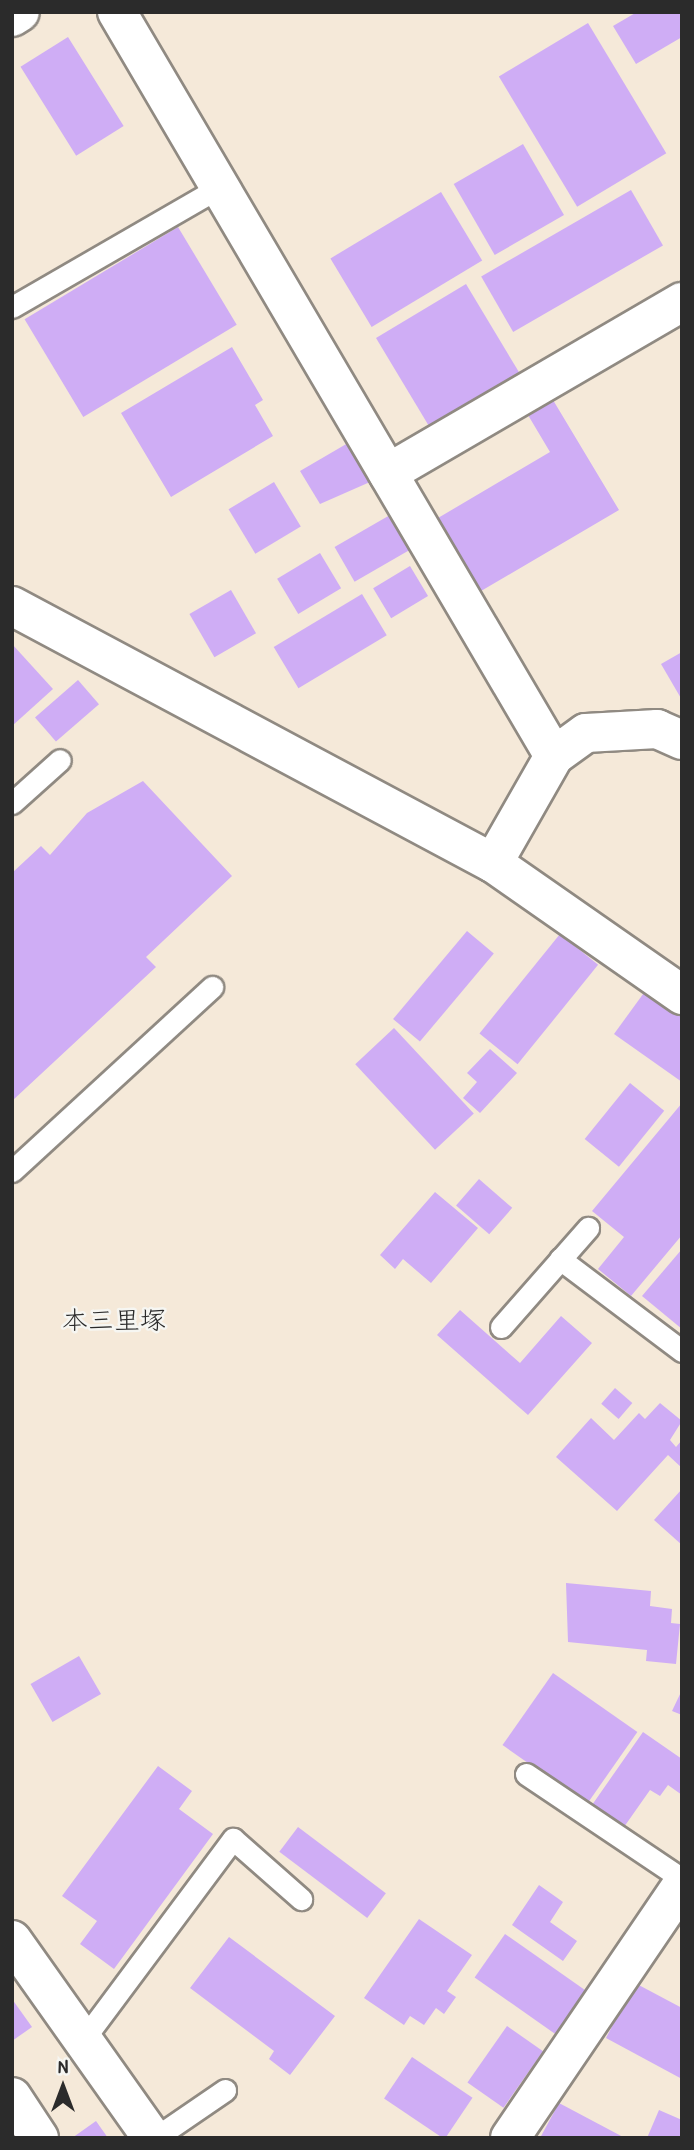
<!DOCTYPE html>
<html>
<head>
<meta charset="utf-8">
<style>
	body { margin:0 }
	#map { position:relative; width:694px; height:2150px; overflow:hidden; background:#f5e9d9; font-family:"Patrick Hand","Klee One",sans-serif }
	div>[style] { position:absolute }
	.building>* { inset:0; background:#cfadf5; transform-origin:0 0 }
	.roads { filter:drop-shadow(2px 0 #908a82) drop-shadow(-2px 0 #908a82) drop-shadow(0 2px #908a82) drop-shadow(0 -2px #908a82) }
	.lane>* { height:21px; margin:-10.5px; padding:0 10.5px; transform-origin:10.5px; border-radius:10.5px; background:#fff }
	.street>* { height:38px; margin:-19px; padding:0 19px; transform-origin:19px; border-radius:19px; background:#fff }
	.primary>* { height:38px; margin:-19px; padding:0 19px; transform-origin:19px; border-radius:19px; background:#fff }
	span { translate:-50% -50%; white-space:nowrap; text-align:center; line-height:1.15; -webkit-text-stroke:5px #f6f6f2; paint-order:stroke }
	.quarter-label { font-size:26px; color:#2b2b2b }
	.frame { position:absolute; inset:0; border:14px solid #2b2b2b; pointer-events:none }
	.north { position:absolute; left:28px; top:2052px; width:70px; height:70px; -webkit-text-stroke:5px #f6f6f2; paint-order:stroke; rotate:0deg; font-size:19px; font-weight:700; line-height:28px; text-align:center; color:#2b2b2b }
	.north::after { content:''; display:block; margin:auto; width:24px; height:32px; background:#2b2b2b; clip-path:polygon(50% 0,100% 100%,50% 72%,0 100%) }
</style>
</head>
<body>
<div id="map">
	<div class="building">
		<div style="clip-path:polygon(637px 12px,682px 12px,682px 37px,636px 64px,613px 26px)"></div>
		<div style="left:588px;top:23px;width:152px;height:104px;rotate:59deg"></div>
		<div style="left:68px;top:37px;width:105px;height:56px;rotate:58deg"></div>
		<div style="left:523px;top:144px;width:82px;height:80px;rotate:60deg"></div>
		<div style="left:631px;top:190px;width:64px;height:173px;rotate:60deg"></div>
		<div style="left:441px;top:192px;width:80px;height:129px;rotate:59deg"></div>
		<div style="left:178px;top:227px;width:114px;height:179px;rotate:59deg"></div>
		<div style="left:466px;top:284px;width:103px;height:105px;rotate:59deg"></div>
		<div style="clip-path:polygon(232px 347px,263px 400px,255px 405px,273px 436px,171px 497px,121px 413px)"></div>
		<div style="clip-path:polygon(550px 395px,619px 510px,481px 591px,438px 518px,550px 452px,525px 410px)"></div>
		<div style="clip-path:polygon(348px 443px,370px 482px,320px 504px,300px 471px)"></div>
		<div style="left:274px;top:482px;width:52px;height:53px;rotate:59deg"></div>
		<div style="left:390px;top:515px;width:40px;height:64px;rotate:60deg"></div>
		<div style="left:320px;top:553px;width:41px;height:50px;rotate:59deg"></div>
		<div style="left:410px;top:566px;width:35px;height:43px;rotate:59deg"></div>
		<div style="left:231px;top:590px;width:50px;height:48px;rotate:60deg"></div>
		<div style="left:362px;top:594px;width:48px;height:103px;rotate:59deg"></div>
		<div style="clip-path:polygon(12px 644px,53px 689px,12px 726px)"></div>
		<div style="clip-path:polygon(682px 652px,682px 700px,661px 664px)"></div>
		<div style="left:78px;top:680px;width:32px;height:57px;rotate:49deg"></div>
		<div style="clip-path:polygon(143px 781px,232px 876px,146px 957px,156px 967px,12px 1101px,12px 873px,41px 846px,50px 855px,87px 813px)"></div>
		<div style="left:467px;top:931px;width:35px;height:115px;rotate:40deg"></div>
		<div style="left:560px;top:934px;width:49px;height:128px;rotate:39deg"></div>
		<div style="clip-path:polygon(646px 990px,682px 1016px,682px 1082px,614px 1034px)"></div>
		<div style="left:394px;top:1028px;width:117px;height:53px;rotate:47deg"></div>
		<div style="clip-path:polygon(490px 1049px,517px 1073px,480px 1113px,463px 1098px,477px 1082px,467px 1073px)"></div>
		<div style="left:630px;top:1083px;width:44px;height:72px;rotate:39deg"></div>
		<div style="clip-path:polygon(682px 1103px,682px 1235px,631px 1296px,598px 1269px,624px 1237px,592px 1211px)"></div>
		<div style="left:479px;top:1179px;width:44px;height:35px;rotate:41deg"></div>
		<div style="clip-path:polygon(435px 1192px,478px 1228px,431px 1283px,403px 1259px,395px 1269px,380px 1255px)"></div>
		<div style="clip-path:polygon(682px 1249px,682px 1329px,642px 1296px)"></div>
		<div style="clip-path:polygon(460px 1310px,520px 1363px,561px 1316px,592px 1343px,528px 1415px,437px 1335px)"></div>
		<div style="left:615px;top:1388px;width:23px;height:21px;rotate:41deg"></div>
		<div style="clip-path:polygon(660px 1403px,682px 1421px,670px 1440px,676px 1447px,682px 1440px,682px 1468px,668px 1455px,617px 1511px,556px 1457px,591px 1418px,614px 1440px,639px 1413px,645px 1419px)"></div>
		<div style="clip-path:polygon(682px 1489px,682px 1545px,654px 1520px)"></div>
		<div style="clip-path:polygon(566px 1583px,651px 1591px,650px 1606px,672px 1609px,671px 1623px,680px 1624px,676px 1664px,646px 1661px,647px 1650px,568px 1642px)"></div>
		<div style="left:79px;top:1656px;width:44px;height:56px;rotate:60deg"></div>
		<div style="left:553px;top:1673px;width:103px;height:88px;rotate:35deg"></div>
		<div style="clip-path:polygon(682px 1690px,682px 1715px,672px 1711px)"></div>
		<div style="clip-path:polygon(643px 1732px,682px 1759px,682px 1795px,668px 1785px,660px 1796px,650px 1790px,624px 1827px,592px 1805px)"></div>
		<div style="clip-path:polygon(158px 1766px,192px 1791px,179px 1809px,213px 1834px,114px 1969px,80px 1944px,97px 1921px,62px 1896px)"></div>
		<div style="left:298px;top:1827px;width:110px;height:31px;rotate:37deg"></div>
		<div style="clip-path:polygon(539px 1885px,563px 1902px,550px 1922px,577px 1941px,563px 1961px,512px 1925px)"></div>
		<div style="clip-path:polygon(419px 1919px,472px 1955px,447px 1991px,456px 1997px,444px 2014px,436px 2008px,424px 2025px,410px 2016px,404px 2025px,364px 1998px)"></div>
		<div style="left:505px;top:1934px;width:98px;height:53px;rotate:35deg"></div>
		<div style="clip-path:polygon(229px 1937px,335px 2016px,290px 2075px,269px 2059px,274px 2051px,190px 1988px)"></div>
		<div style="clip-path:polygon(635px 1983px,682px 2008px,682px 2079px,606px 2038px)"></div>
		<div style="clip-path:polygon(12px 1999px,32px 2027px,12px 2041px)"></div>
		<div style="left:507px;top:2026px;width:44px;height:69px;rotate:35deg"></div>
		<div style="left:412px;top:2057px;width:73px;height:50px;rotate:34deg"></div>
		<div style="clip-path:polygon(559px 2103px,625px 2138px,540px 2138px)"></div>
		<div style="clip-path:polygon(659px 2110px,682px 2120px,682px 2138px,647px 2138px)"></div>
		<div style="clip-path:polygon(96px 2121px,108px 2138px,72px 2138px)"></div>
	</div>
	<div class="roads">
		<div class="lane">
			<div style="left:12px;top:307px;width:240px;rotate:-30deg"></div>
			<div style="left:12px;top:803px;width:64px;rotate:-41.9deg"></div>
			<div style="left:12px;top:1171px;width:272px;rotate:-42.6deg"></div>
			<div style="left:560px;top:1259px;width:153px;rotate:37deg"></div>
			<div style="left:501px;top:1327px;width:132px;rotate:-48.7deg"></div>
			<div style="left:526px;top:1774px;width:188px;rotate:33.9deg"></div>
			<div style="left:83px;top:2040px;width:251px;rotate:-53.3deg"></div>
			<div style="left:233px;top:1839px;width:91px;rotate:41.4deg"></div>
			<div style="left:155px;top:2138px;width:85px;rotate:-34.4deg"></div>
		</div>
		<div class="street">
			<div style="left:117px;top:12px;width:863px;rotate:59.57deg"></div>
			<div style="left:12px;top:17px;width:9px;rotate:-32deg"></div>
			<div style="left:388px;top:473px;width:340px;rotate:-30.2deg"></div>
			<div style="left:12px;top:606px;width:545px;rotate:28.12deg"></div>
			<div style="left:493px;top:863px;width:231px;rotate:34.9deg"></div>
			<div style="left:493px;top:863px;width:123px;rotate:-60.3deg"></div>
			<div style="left:554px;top:756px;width:39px;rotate:-36deg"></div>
			<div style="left:586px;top:733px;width:71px;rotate:-3.2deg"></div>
			<div style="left:657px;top:729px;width:27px;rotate:24deg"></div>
			<div style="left:12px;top:2097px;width:49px;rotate:56.6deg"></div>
			<div style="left:510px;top:2138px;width:306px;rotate:-55.8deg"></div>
		</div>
		<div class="primary">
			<div style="left:12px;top:1940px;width:242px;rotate:54.7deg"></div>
		</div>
	</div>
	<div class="quarter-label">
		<span style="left:114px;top:1320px">本三里塚</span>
	</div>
	<div class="frame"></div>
	<div class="north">N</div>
</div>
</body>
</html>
